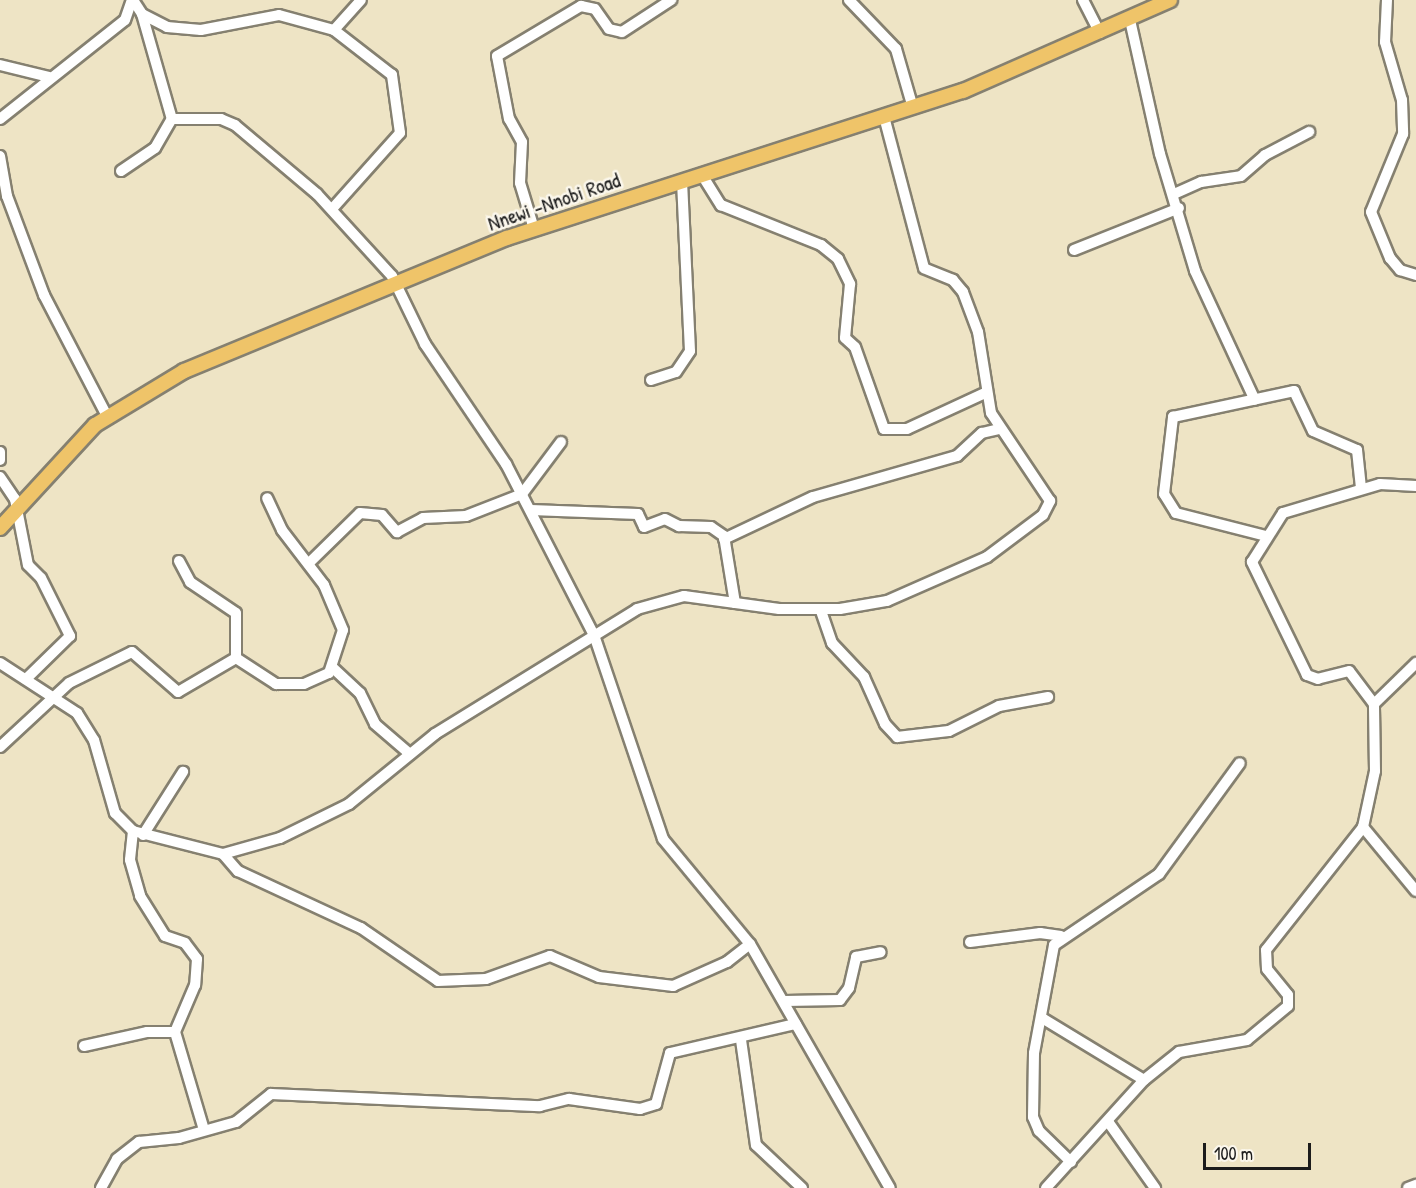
<!DOCTYPE html>
<html>
<head>
<meta charset="utf-8">
<style>
	body { margin:0 }
	#map { position:relative; width:1416px; height:1188px; overflow:hidden; background:#eee4c5; font-family:"Patrick Hand",sans-serif }
	div>[style] { position:absolute }
	.roads { filter:drop-shadow(2px 0 #858070) drop-shadow(-2px 0 #858070) drop-shadow(0 2px #858070) drop-shadow(0 -2px #858070) }
	.minor>* { height:10px; margin:-5px; padding:0 5px; transform-origin:5px; border-radius:5px; background:#fff }
	.major>* { height:14px; margin:-7px; padding:0 7px; transform-origin:7px; border-radius:7px; background:#efc469 }
	span { translate:-50% -50%; white-space:nowrap; text-align:center; line-height:1.15; -webkit-text-stroke:5px #fbf7ec; paint-order:stroke }
	.street-label { font-size:21px; color:#1c1c1c }
	.scale { position:absolute; left:1203px; top:1143px; width:108px; height:27px; box-sizing:border-box; border:3px solid #1c1c1c; border-top:0; padding-left:8px; font-size:18px; line-height:21px; white-space:nowrap; color:#1c1c1c; -webkit-text-stroke:4px #fbf7ec; paint-order:stroke }
</style>
</head>
<body>
<div id="map">
	<div class="roads">
		<div class="minor">
			<div style="left:133px;top:0;width:17px;rotate:57deg"></div>
			<div style="left:142px;top:14px;width:28px;rotate:27deg"></div>
			<div style="left:167px;top:27px;width:34px;rotate:5deg"></div>
			<div style="left:201px;top:30px;width:79px;rotate:-10.9deg"></div>
			<div style="left:279px;top:15px;width:57px;rotate:15.3deg"></div>
			<div style="left:334px;top:30px;width:40px;rotate:-48deg"></div>
			<div style="left:849px;top:0;width:68px;rotate:46.2deg"></div>
			<div style="left:896px;top:49px;width:61px;rotate:73.9deg"></div>
			<div style="left:1083px;top:0;width:37px;rotate:63deg"></div>
			<div style="left:1387px;top:0;width:42px;rotate:92.7deg"></div>
			<div style="left:1385px;top:42px;width:60px;rotate:73.7deg"></div>
			<div style="left:1402px;top:100px;width:34px;rotate:88deg"></div>
			<div style="left:1403px;top:134px;width:84px;rotate:112.3deg"></div>
			<div style="left:1371px;top:212px;width:50px;rotate:67.6deg"></div>
			<div style="left:1390px;top:258px;width:16px;rotate:50deg"></div>
			<div style="left:1400px;top:270px;width:17px;rotate:17deg"></div>
			<div style="left:142px;top:14px;width:109px;rotate:74.1deg"></div>
			<div style="left:172px;top:119px;width:49px"></div>
			<div style="left:221px;top:119px;width:15px;rotate:23deg"></div>
			<div style="left:235px;top:125px;width:107px;rotate:40.1deg"></div>
			<div style="left:317px;top:194px;width:111px;rotate:47.6deg"></div>
			<div style="left:392px;top:276px;width:76px;rotate:64.1deg"></div>
			<div style="left:425px;top:344px;width:145px;rotate:56deg"></div>
			<div style="left:506px;top:464px;width:192px;rotate:62.8deg"></div>
			<div style="left:594px;top:635px;width:215px;rotate:71.3deg"></div>
			<div style="left:663px;top:839px;width:136px;rotate:50.4deg"></div>
			<div style="left:750px;top:944px;width:281px;rotate:60.2deg"></div>
			<div style="left:1130px;top:20px;width:137px;rotate:77.4deg"></div>
			<div style="left:1160px;top:154px;width:122px;rotate:73.3deg"></div>
			<div style="left:1195px;top:271px;width:142px;rotate:65.1deg"></div>
			<div style="left:0;top:65px;width:50px;rotate:13.8deg"></div>
			<div style="left:0;top:119px;width:159px;rotate:-38.4deg"></div>
			<div style="left:125px;top:20px;width:21px;rotate:-71deg"></div>
			<div style="left:0;top:156px;width:41px;rotate:80.1deg"></div>
			<div style="left:7px;top:196px;width:106px;rotate:69.5deg"></div>
			<div style="left:44px;top:295px;width:136px;rotate:62.5deg"></div>
			<div style="left:121px;top:171px;width:41px;rotate:-34.1deg"></div>
			<div style="left:155px;top:148px;width:34px;rotate:-60deg"></div>
			<div style="left:702px;top:175px;width:36px;rotate:58deg"></div>
			<div style="left:721px;top:205px;width:108px;rotate:21.8deg"></div>
			<div style="left:821px;top:245px;width:22px;rotate:39deg"></div>
			<div style="left:838px;top:259px;width:28px;rotate:64deg"></div>
			<div style="left:850px;top:284px;width:54px;rotate:95.3deg"></div>
			<div style="left:845px;top:338px;width:13px;rotate:42deg"></div>
			<div style="left:855px;top:347px;width:87px;rotate:70.5deg"></div>
			<div style="left:884px;top:429px;width:23px"></div>
			<div style="left:907px;top:429px;width:88px;rotate:-24.8deg"></div>
			<div style="left:1174px;top:194px;width:30px;rotate:-24deg"></div>
			<div style="left:1201px;top:182px;width:40px;rotate:-8.5deg"></div>
			<div style="left:1241px;top:176px;width:32px;rotate:-41deg"></div>
			<div style="left:1265px;top:155px;width:50px;rotate:-27.6deg"></div>
			<div style="left:332px;top:209px;width:102px;rotate:-48.2deg"></div>
			<div style="left:400px;top:133px;width:59px;rotate:-97.9deg"></div>
			<div style="left:392px;top:75px;width:73px;rotate:-142.2deg"></div>
			<div style="left:534px;top:229px;width:48px;rotate:-106.9deg"></div>
			<div style="left:520px;top:183px;width:41px;rotate:-87.2deg"></div>
			<div style="left:522px;top:142px;width:26px;rotate:-119deg"></div>
			<div style="left:509px;top:119px;width:64px;rotate:-100.8deg"></div>
			<div style="left:497px;top:56px;width:98px;rotate:-30.8deg"></div>
			<div style="left:581px;top:6px;width:14px;rotate:12deg"></div>
			<div style="left:595px;top:9px;width:24px;rotate:55deg"></div>
			<div style="left:609px;top:29px;width:13px;rotate:13deg"></div>
			<div style="left:622px;top:32px;width:59px;rotate:-33.1deg"></div>
			<div style="left:1074px;top:250px;width:113px;rotate:-21.8deg"></div>
			<div style="left:651px;top:380px;width:26px;rotate:-18deg"></div>
			<div style="left:676px;top:372px;width:25px;rotate:-56deg"></div>
			<div style="left:690px;top:351px;width:170px;rotate:-92.7deg"></div>
			<div style="left:0;top:452px;width:8px;rotate:90deg"></div>
			<div style="left:0;top:477px;width:27px;rotate:56deg"></div>
			<div style="left:15px;top:499px;width:67px;rotate:78.9deg"></div>
			<div style="left:28px;top:565px;width:18px;rotate:45deg"></div>
			<div style="left:41px;top:578px;width:65px;rotate:63.4deg"></div>
			<div style="left:70px;top:636px;width:62px;rotate:135.7deg"></div>
			<div style="left:531px;top:510px;width:107px;rotate:2.1deg"></div>
			<div style="left:638px;top:514px;width:14px;rotate:65deg"></div>
			<div style="left:644px;top:527px;width:22px;rotate:-21deg"></div>
			<div style="left:665px;top:519px;width:16px;rotate:27deg"></div>
			<div style="left:679px;top:526px;width:32px;rotate:2deg"></div>
			<div style="left:711px;top:527px;width:16px;rotate:35deg"></div>
			<div style="left:724px;top:536px;width:68px;rotate:80.7deg"></div>
			<div style="left:1266px;top:536px;width:93px;rotate:-165.7deg"></div>
			<div style="left:1176px;top:513px;width:22px;rotate:-122deg"></div>
			<div style="left:1164px;top:494px;width:78px;rotate:-83.3deg"></div>
			<div style="left:1173px;top:417px;width:124px;rotate:-12.1deg"></div>
			<div style="left:1294px;top:391px;width:44px;rotate:64.6deg"></div>
			<div style="left:1313px;top:431px;width:48px;rotate:23.4deg"></div>
			<div style="left:1357px;top:450px;width:38px;rotate:84deg"></div>
			<div style="left:724px;top:539px;width:98px;rotate:-25.3deg"></div>
			<div style="left:813px;top:497px;width:150px;rotate:-15.9deg"></div>
			<div style="left:957px;top:456px;width:34px;rotate:-43deg"></div>
			<div style="left:982px;top:433px;width:17px;rotate:-13deg"></div>
			<div style="left:179px;top:561px;width:24px;rotate:62deg"></div>
			<div style="left:190px;top:582px;width:55px;rotate:34deg"></div>
			<div style="left:236px;top:613px;width:45px;rotate:90deg"></div>
			<div style="left:309px;top:563px;width:71px;rotate:-44.4deg"></div>
			<div style="left:360px;top:513px;width:22px;rotate:5deg"></div>
			<div style="left:382px;top:515px;width:23px;rotate:49deg"></div>
			<div style="left:397px;top:532px;width:30px;rotate:-28deg"></div>
			<div style="left:423px;top:518px;width:43px;rotate:-2.7deg"></div>
			<div style="left:466px;top:516px;width:60px;rotate:-21.4deg"></div>
			<div style="left:522px;top:494px;width:65px;rotate:-53.1deg"></div>
			<div style="left:821px;top:611px;width:34px;rotate:71deg"></div>
			<div style="left:832px;top:643px;width:47px;rotate:46.7deg"></div>
			<div style="left:864px;top:677px;width:51px;rotate:65.9deg"></div>
			<div style="left:885px;top:724px;width:18px;rotate:47deg"></div>
			<div style="left:897px;top:737px;width:52px;rotate:-6.6deg"></div>
			<div style="left:949px;top:731px;width:56px;rotate:-26.6deg"></div>
			<div style="left:999px;top:706px;width:50px;rotate:-10.4deg"></div>
			<div style="left:0;top:663px;width:92px;rotate:33deg"></div>
			<div style="left:77px;top:713px;width:32px;rotate:58deg"></div>
			<div style="left:94px;top:740px;width:76px;rotate:74deg"></div>
			<div style="left:115px;top:813px;width:25px;rotate:45deg"></div>
			<div style="left:133px;top:831px;width:93px;rotate:14.3deg"></div>
			<div style="left:223px;top:854px;width:59px;rotate:-15.7deg"></div>
			<div style="left:280px;top:838px;width:77px;rotate:-26.2deg"></div>
			<div style="left:349px;top:804px;width:111px;rotate:-39.1deg"></div>
			<div style="left:435px;top:734px;width:238px;rotate:-31.7deg"></div>
			<div style="left:637px;top:609px;width:49px;rotate:-15.5deg"></div>
			<div style="left:684px;top:596px;width:96px;rotate:7.8deg"></div>
			<div style="left:779px;top:609px;width:61px"></div>
			<div style="left:840px;top:609px;width:48px;rotate:-9.7deg"></div>
			<div style="left:887px;top:601px;width:109px;rotate:-23.7deg"></div>
			<div style="left:987px;top:557px;width:70px;rotate:-36.9deg"></div>
			<div style="left:1043px;top:515px;width:16px;rotate:-63deg"></div>
			<div style="left:1050px;top:501px;width:106px;rotate:-123.8deg"></div>
			<div style="left:991px;top:413px;width:82px;rotate:-99.1deg"></div>
			<div style="left:978px;top:332px;width:43px;rotate:-110.6deg"></div>
			<div style="left:963px;top:292px;width:16px;rotate:-130deg"></div>
			<div style="left:953px;top:280px;width:31px;rotate:-158deg"></div>
			<div style="left:924px;top:268px;width:156px;rotate:-104.8deg"></div>
			<div style="left:333px;top:668px;width:37px;rotate:43deg"></div>
			<div style="left:360px;top:693px;width:34px;rotate:64deg"></div>
			<div style="left:375px;top:724px;width:46px;rotate:40.6deg"></div>
			<div style="left:1374px;top:704px;width:41px;rotate:-127.1deg"></div>
			<div style="left:1349px;top:671px;width:32px;rotate:166deg"></div>
			<div style="left:1318px;top:679px;width:12px;rotate:-160deg"></div>
			<div style="left:1307px;top:675px;width:126px;rotate:-116deg"></div>
			<div style="left:1252px;top:562px;width:58px;rotate:-57.7deg"></div>
			<div style="left:1283px;top:513px;width:101px;rotate:-16.6deg"></div>
			<div style="left:1380px;top:484px;width:36px;rotate:3deg"></div>
			<div style="left:0;top:747px;width:94px;rotate:-42.8deg"></div>
			<div style="left:69px;top:683px;width:70px;rotate:-26.2deg"></div>
			<div style="left:132px;top:652px;width:61px;rotate:41deg"></div>
			<div style="left:178px;top:692px;width:67px;rotate:-30.4deg"></div>
			<div style="left:236px;top:658px;width:48px;rotate:33deg"></div>
			<div style="left:276px;top:684px;width:28px"></div>
			<div style="left:304px;top:684px;width:27px;rotate:-24deg"></div>
			<div style="left:329px;top:673px;width:45px;rotate:-72deg"></div>
			<div style="left:343px;top:630px;width:49px;rotate:-112.9deg"></div>
			<div style="left:324px;top:585px;width:69px;rotate:-127.4deg"></div>
			<div style="left:282px;top:530px;width:35px;rotate:-115deg"></div>
			<div style="left:1363px;top:827px;width:83px;rotate:50.4deg"></div>
			<div style="left:133px;top:831px;width:29px;rotate:96deg"></div>
			<div style="left:130px;top:860px;width:37px;rotate:74deg"></div>
			<div style="left:140px;top:896px;width:47px;rotate:58deg"></div>
			<div style="left:165px;top:936px;width:21px;rotate:19deg"></div>
			<div style="left:185px;top:943px;width:20px;rotate:53deg"></div>
			<div style="left:197px;top:959px;width:26px;rotate:94deg"></div>
			<div style="left:195px;top:985px;width:51px;rotate:113.1deg"></div>
			<div style="left:175px;top:1032px;width:102px;rotate:73.5deg"></div>
			<div style="left:143px;top:835px;width:75px;rotate:-57.6deg"></div>
			<div style="left:223px;top:854px;width:23px;rotate:49deg"></div>
			<div style="left:238px;top:871px;width:136px;rotate:24.9deg"></div>
			<div style="left:361px;top:928px;width:93px;rotate:34.5deg"></div>
			<div style="left:438px;top:981px;width:48px;rotate:-2.4deg"></div>
			<div style="left:486px;top:979px;width:68px;rotate:-19.8deg"></div>
			<div style="left:550px;top:956px;width:53px;rotate:23.2deg"></div>
			<div style="left:599px;top:977px;width:75px;rotate:6.9deg"></div>
			<div style="left:673px;top:986px;width:59px;rotate:-24deg"></div>
			<div style="left:727px;top:962px;width:29px;rotate:-38deg"></div>
			<div style="left:970px;top:942px;width:71px;rotate:-7.3deg"></div>
			<div style="left:1040px;top:933px;width:21px;rotate:8deg"></div>
			<div style="left:785px;top:1001px;width:55px;rotate:-1deg"></div>
			<div style="left:840px;top:1000px;width:15px;rotate:-53deg"></div>
			<div style="left:849px;top:988px;width:32px;rotate:-77deg"></div>
			<div style="left:856px;top:957px;width:25px;rotate:-11deg"></div>
			<div style="left:1042px;top:1018px;width:119px;rotate:31.3deg"></div>
			<div style="left:741px;top:1040px;width:106px;rotate:81.9deg"></div>
			<div style="left:756px;top:1145px;width:63px;rotate:43.1deg"></div>
			<div style="left:84px;top:1046px;width:65px;rotate:-12.5deg"></div>
			<div style="left:147px;top:1032px;width:28px"></div>
			<div style="left:1109px;top:1123px;width:80px;rotate:54.7deg"></div>
			<div style="left:1071px;top:1162px;width:45px;rotate:-135.9deg"></div>
			<div style="left:1039px;top:1131px;width:15px;rotate:-113deg"></div>
			<div style="left:1033px;top:1117px;width:64px;rotate:-89.1deg"></div>
			<div style="left:1034px;top:1053px;width:110px;rotate:-79.5deg"></div>
			<div style="left:1054px;top:945px;width:127px;rotate:-34.1deg"></div>
			<div style="left:1159px;top:874px;width:137px;rotate:-53.9deg"></div>
			<div style="left:101px;top:1188px;width:33px;rotate:-61deg"></div>
			<div style="left:117px;top:1159px;width:28px;rotate:-38deg"></div>
			<div style="left:139px;top:1142px;width:40px;rotate:-5.7deg"></div>
			<div style="left:179px;top:1138px;width:59px;rotate:-15.7deg"></div>
			<div style="left:236px;top:1122px;width:45px;rotate:-38.7deg"></div>
			<div style="left:271px;top:1094px;width:269px;rotate:2.6deg"></div>
			<div style="left:540px;top:1106px;width:30px;rotate:-14deg"></div>
			<div style="left:569px;top:1099px;width:72px;rotate:8deg"></div>
			<div style="left:640px;top:1109px;width:17px;rotate:-17deg"></div>
			<div style="left:656px;top:1104px;width:53px;rotate:-74.6deg"></div>
			<div style="left:670px;top:1053px;width:129px;rotate:-13deg"></div>
			<div style="left:1046px;top:1188px;width:146px;rotate:-47.8deg"></div>
			<div style="left:1144px;top:1080px;width:45px;rotate:-38.7deg"></div>
			<div style="left:1179px;top:1052px;width:69px;rotate:-10deg"></div>
			<div style="left:1247px;top:1040px;width:53px;rotate:-39.7deg"></div>
			<div style="left:1288px;top:1006px;width:11px;rotate:-90deg"></div>
			<div style="left:1288px;top:995px;width:33px;rotate:-129deg"></div>
			<div style="left:1267px;top:969px;width:19px;rotate:-93deg"></div>
			<div style="left:1266px;top:950px;width:157px;rotate:-51.7deg"></div>
			<div style="left:1363px;top:827px;width:57px;rotate:-77.9deg"></div>
			<div style="left:1375px;top:771px;width:67px;rotate:-90.9deg"></div>
			<div style="left:1374px;top:704px;width:59px;rotate:-44.3deg"></div>
			<div style="left:1408px;top:1188px;width:9px;rotate:-21deg"></div>
		</div>
		<div class="major">
			<div style="left:0;top:528px;width:140px;rotate:-47.3deg"></div>
			<div style="left:95px;top:425px;width:104px;rotate:-31.2deg"></div>
			<div style="left:184px;top:371px;width:349px;rotate:-22.4deg"></div>
			<div style="left:507px;top:238px;width:479px;rotate:-17.9deg"></div>
			<div style="left:963px;top:91px;width:226px;rotate:-23.7deg"></div>
		</div>
	</div>
	<div class="street-label">
		<span style="left:554px;top:202px;rotate:-19deg">Nnewi -Nnobi Road</span>
	</div>
	<div class="scale">100 m</div>
</div>
</body>
</html>
